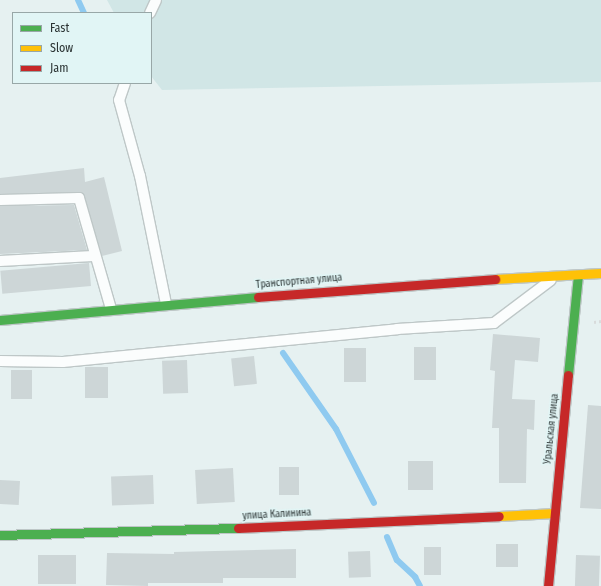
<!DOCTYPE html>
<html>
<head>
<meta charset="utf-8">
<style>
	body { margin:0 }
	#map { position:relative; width:601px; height:586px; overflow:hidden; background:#e6f1f1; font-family:"Fira Sans Condensed",sans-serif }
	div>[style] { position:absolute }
	.built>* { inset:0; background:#d1e6e6 }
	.stream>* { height:6px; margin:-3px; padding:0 3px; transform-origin:3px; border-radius:3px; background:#8fcaf0 }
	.building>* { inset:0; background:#cdd6d7; transform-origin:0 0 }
	.path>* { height:2.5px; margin-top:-1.25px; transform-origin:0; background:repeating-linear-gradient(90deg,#d8dbdb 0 2px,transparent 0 5px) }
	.roads { filter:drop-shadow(1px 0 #bec7c7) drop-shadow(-1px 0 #bec7c7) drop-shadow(0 1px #bec7c7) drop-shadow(0 -1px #bec7c7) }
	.lane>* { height:10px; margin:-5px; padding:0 5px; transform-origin:5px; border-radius:5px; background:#fbfdfd }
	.fast>* { height:9px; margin:-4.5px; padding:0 4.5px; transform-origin:4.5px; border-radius:4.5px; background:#4caf50 }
	.slow>* { height:9px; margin:-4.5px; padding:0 4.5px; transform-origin:4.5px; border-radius:4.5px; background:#ffc107 }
	.jam>* { height:9px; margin:-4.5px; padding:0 4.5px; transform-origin:4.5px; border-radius:4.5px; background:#c62828 }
	span { translate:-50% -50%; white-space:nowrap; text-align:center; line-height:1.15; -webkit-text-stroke:3px #e1f5f5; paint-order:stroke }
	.street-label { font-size:10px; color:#2a3232 }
	.legend { position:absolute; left:12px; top:12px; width:140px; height:72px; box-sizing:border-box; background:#e1f5f5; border:1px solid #98a7a7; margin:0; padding:5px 7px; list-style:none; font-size:12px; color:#2a3232 }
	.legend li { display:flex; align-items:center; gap:8px; height:20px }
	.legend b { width:20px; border:1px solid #98a7a7 }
</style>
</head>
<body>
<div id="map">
	<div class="built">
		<div style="clip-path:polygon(107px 0,601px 0,601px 82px,162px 90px,151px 76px,151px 13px,114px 13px)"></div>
	</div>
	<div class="stream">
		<div style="left:78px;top:0;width:14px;rotate:65deg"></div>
		<div style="left:283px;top:353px;width:93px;rotate:55.1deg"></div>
		<div style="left:336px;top:429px;width:83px;rotate:62.8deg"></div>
		<div style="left:387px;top:537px;width:25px;rotate:67deg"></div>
		<div style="left:397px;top:560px;width:25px;rotate:43deg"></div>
		<div style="left:415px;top:577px;width:10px;rotate:61deg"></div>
	</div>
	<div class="building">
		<div style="clip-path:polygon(84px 168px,85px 182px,104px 177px,122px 251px,102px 256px,82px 192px,0 194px,0 178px)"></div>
		<div style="clip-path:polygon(74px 205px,87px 250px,0 254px,0 206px)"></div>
		<div style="left:89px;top:263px;width:23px;height:89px;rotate:85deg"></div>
		<div style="clip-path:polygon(493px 334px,540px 338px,538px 362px,515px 360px,512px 399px,535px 400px,534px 430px,527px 429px,526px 483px,499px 483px,499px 428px,492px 428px,495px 371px,490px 370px)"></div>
		<div style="left:414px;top:347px;width:22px;height:33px"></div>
		<div style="left:344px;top:348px;width:22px;height:34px"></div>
		<div style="left:254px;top:356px;width:28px;height:23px;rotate:84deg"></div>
		<div style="left:187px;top:360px;width:33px;height:25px;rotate:88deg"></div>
		<div style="left:85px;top:367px;width:23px;height:31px"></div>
		<div style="left:32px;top:370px;width:29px;height:21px;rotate:90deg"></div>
		<div style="clip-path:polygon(588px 405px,601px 406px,601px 509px,580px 508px)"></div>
		<div style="left:408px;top:461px;width:25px;height:29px"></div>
		<div style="left:279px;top:467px;width:20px;height:28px"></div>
		<div style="left:233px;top:468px;width:34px;height:38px;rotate:87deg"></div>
		<div style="left:153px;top:475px;width:29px;height:42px;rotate:88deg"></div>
		<div style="left:0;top:480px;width:20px;height:24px;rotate:3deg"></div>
		<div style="left:496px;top:544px;width:22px;height:23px"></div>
		<div style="left:424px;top:547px;width:17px;height:28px"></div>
		<div style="clip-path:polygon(296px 549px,296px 578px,223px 578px,223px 583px,148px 583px,148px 586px,106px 585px,107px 553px,174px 554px,174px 552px)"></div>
		<div style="left:370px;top:551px;width:26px;height:22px;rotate:88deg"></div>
		<div style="left:38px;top:555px;width:38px;height:29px"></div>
		<div style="left:576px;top:555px;width:24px;height:31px;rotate:2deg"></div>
	</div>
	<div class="path">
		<div style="left:594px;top:322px;width:7px;rotate:-8deg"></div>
	</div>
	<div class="roads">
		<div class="lane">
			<div style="left:150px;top:13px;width:14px;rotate:-65deg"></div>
			<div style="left:125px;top:83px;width:18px;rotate:109deg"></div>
			<div style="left:119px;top:100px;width:79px;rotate:74.6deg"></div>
			<div style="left:140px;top:176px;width:131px;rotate:78.5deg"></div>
			<div style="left:0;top:200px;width:79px;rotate:-1.5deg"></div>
			<div style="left:79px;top:198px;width:116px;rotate:73.9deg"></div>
			<div style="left:0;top:261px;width:93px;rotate:-3.1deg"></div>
			<div style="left:0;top:361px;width:63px;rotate:0.9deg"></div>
			<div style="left:63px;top:362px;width:336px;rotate:-5.6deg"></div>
			<div style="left:397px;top:329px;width:97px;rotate:-3.5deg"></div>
			<div style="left:494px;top:323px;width:71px;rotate:-37deg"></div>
		</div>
		<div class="fast">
			<div style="left:0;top:320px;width:259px;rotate:-5.1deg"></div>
			<div style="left:568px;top:375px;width:100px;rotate:-84.3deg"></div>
			<div style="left:0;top:535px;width:238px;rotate:-1.7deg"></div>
		</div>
		<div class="slow">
			<div style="left:495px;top:279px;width:106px;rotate:-3.2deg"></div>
			<div style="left:499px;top:516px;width:56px;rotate:-3.1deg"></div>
		</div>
		<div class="jam">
			<div style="left:258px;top:297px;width:238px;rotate:-4.3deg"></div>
			<div style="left:238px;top:528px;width:261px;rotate:-2.6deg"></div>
			<div style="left:548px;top:586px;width:212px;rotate:-84.6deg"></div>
		</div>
	</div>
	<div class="street-label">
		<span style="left:299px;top:282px;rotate:-5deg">Транспортная улица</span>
		<span style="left:552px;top:429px;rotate:-84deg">Уральская улица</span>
		<span style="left:277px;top:515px;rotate:-3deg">улица Калинина</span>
	</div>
	<ul class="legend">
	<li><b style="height:5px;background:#4caf50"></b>Fast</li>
	<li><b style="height:5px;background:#ffc107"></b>Slow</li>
	<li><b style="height:5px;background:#c62828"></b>Jam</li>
	</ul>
</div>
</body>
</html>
